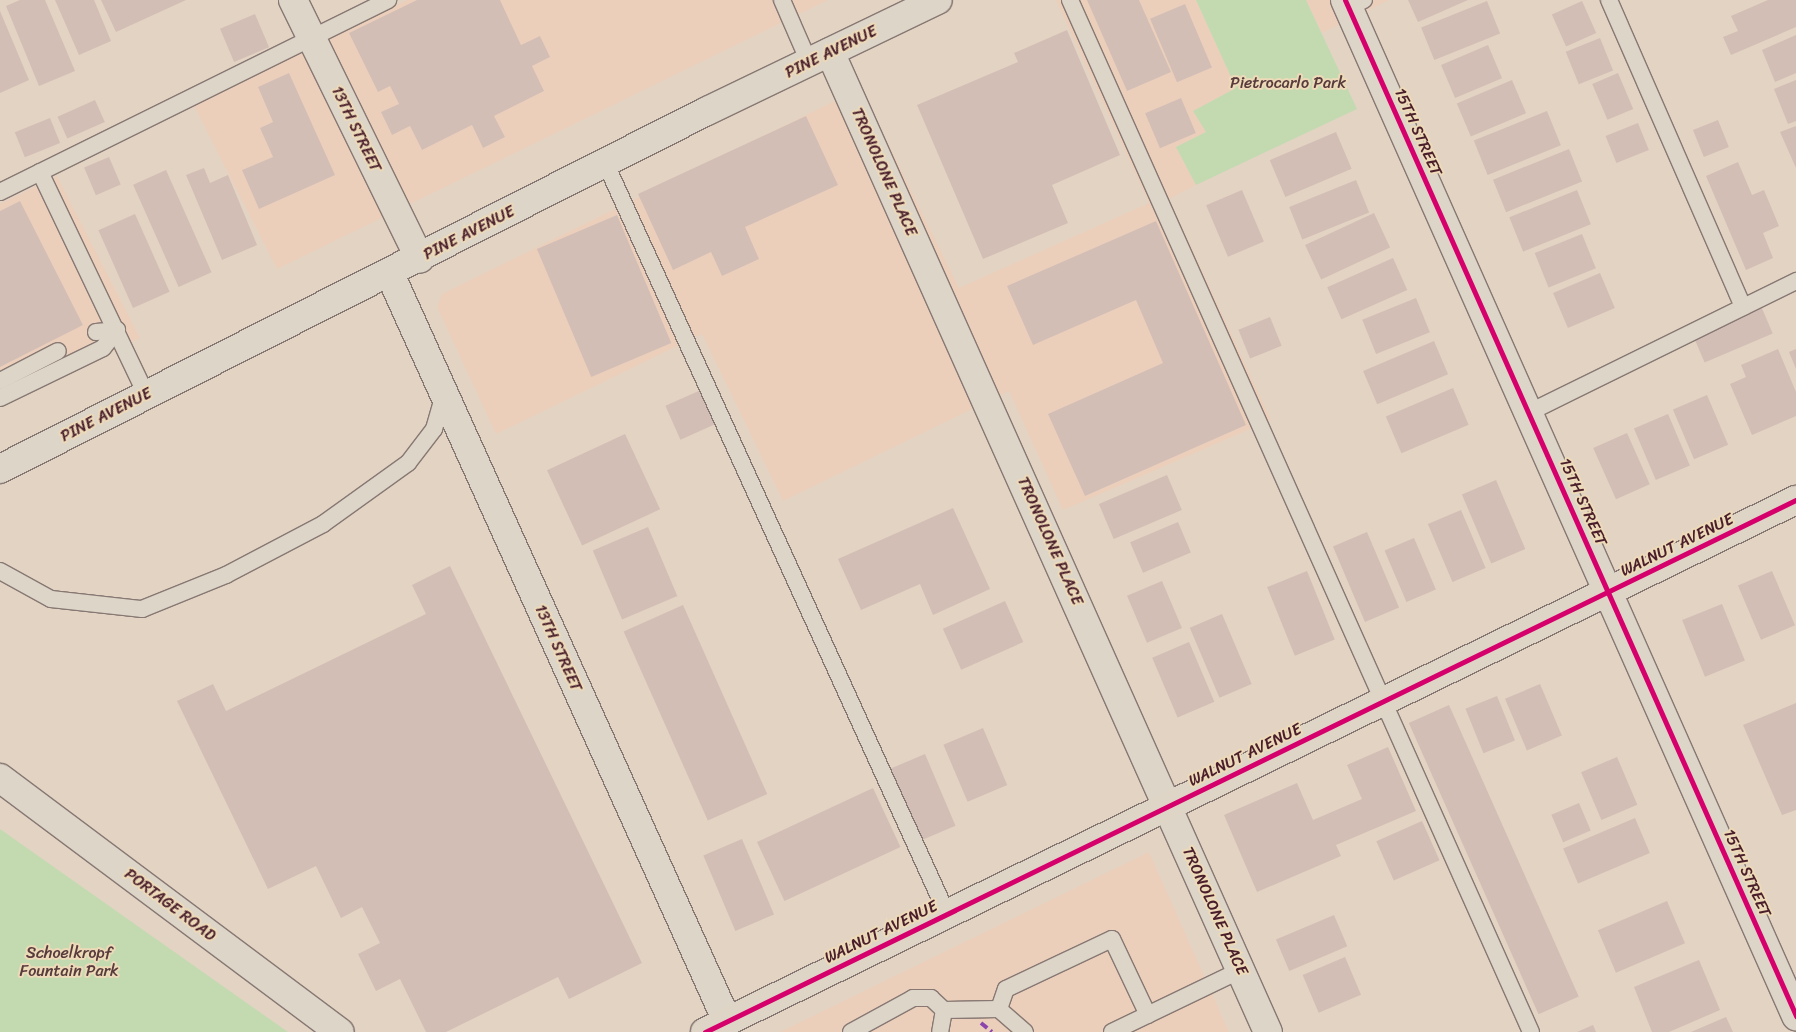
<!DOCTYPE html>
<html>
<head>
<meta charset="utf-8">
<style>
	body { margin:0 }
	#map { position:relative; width:1796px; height:1032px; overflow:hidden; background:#e3d3c3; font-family:Sriracha,sans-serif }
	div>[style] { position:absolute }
	.built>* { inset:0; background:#ebcfbb }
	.green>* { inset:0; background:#c3dab1 }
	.building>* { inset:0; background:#d3beb6; transform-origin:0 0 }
	.roads { filter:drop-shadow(1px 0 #877873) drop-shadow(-1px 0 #877873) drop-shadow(0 1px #877873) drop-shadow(0 -1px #877873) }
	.service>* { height:16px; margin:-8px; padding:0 8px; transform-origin:8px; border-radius:8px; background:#ddd5c8 }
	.minor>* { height:28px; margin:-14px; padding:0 14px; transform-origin:14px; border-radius:14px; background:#ddd5c8 }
	.tertiary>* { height:28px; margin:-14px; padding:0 14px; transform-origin:14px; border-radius:14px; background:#ddd5c8 }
	.secondary>* { height:28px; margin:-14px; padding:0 14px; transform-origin:14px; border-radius:14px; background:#ddd5c8 }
	.primary>* { height:28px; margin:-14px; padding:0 14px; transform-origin:14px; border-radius:14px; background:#ded5c6 }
	.quiet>* { height:4px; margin-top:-2px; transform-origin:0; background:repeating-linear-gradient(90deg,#8e44ad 0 8px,transparent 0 12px) }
	.cycleway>* { height:5px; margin:-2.5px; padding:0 2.5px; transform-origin:2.5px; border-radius:2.5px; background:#d6006c }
	span { translate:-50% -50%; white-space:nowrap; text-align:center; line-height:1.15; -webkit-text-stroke:4px #eddab8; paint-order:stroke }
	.street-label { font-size:16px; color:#4a1f2b }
	.park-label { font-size:16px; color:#583c3d }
</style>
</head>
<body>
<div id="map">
	<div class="built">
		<div style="clip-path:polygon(407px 0,828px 0,277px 269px,193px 104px)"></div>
		<div style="clip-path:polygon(1056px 0,1196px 0,1236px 88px,1206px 132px,1176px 147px,1196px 185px,1169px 199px,1271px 420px,1063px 510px,1009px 391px,783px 501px,702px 334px,496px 434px,437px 307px,442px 294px,861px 88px,959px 288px,1149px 203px)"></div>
		<div style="clip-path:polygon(1306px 0,1389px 0,1322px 33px)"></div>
		<div style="clip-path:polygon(57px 176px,140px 338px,0 407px,0 204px)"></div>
		<div style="clip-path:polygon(1149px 852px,1229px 1032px,780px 1032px)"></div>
	</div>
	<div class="green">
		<div style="clip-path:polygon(1196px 0,1306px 0,1357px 109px,1196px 185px,1176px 147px,1206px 132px,1193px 111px,1236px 88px)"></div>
		<div style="clip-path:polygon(0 829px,288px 1032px,0 1032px)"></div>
	</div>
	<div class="building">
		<div style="clip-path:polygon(20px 0,45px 0,75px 71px,39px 86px,6px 6px)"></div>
		<div style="clip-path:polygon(55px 0,94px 0,111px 41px,79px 55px)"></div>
		<div style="clip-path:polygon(101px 0,186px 0,116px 32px)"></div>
		<div style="clip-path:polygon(417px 0,500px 0,521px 45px,540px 36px,550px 57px,532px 66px,544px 91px,494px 116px,505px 137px,483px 148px,472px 125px,422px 150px,410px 126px,392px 135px,381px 112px,399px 104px,390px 86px,378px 92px,349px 33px)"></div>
		<div style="clip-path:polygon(1087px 0,1139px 0,1171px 72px,1127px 91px)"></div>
		<div style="clip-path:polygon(1408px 0,1468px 0,1418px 22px)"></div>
		<div style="clip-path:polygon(1768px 0,1796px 0,1796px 27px,1731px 55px,1723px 37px,1738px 31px,1731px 16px)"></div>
		<div style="left:1487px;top:1px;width:35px;height:71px;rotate:68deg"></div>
		<div style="left:1582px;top:1px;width:35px;height:33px;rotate:66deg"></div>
		<div style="left:1185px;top:4px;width:69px;height:38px;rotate:67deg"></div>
		<div style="clip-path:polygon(0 11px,29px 80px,0 93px)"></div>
		<div style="left:255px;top:14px;width:36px;height:38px;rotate:67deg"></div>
		<div style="clip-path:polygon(1067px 30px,1120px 155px,1052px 185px,1068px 223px,983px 259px,917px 105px,1018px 62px,1014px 53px)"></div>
		<div style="clip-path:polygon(1796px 35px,1796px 73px,1775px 82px,1762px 50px)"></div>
		<div style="left:1600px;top:38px;width:35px;height:37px;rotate:68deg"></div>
		<div style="left:1488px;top:45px;width:36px;height:51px;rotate:67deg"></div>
		<div style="clip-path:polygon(289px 73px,335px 175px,259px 209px,242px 170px,273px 157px,260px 128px,273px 122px,258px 87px)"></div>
		<div style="left:1618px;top:73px;width:39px;height:28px;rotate:67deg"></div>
		<div style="left:1512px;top:80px;width:36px;height:60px;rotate:67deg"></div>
		<div style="clip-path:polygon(1796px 80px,1796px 121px,1788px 124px,1774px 89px)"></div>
		<div style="left:1181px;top:98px;width:38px;height:39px;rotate:67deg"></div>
		<div style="left:95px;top:100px;width:24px;height:41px;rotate:66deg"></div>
		<div style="left:1547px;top:111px;width:37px;height:79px;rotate:68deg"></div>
		<div style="clip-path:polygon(806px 116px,838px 185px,745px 227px,759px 259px,722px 276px,711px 252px,673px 270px,638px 194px)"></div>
		<div style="left:50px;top:118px;width:27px;height:38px;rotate:68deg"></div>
		<div style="left:1718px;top:120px;width:29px;height:27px;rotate:68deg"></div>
		<div style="left:1638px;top:123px;width:29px;height:35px;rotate:68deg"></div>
		<div style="clip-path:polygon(1796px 126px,1796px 168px,1780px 132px)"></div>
		<div style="left:1336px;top:132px;width:40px;height:72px;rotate:67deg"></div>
		<div style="left:1569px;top:149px;width:35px;height:82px;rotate:68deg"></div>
		<div style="left:109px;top:157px;width:30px;height:27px;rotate:67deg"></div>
		<div style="clip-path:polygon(1738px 162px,1752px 195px,1764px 190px,1779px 226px,1763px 233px,1773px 258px,1746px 270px,1706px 176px)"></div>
		<div style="clip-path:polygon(204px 168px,210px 183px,228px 175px,257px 245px,222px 260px,186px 175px)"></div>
		<div style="left:166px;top:170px;width:112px;height:36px;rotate:66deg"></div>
		<div style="left:1356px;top:180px;width:35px;height:72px;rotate:68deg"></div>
		<div style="left:1242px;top:190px;width:56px;height:39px;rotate:67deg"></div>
		<div style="left:1577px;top:190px;width:37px;height:73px;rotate:68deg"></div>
		<div style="clip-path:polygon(20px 201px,83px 325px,0 367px,0 211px)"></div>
		<div style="left:1374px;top:213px;width:38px;height:76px;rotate:65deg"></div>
		<div style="left:135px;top:214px;width:85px;height:40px;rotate:66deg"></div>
		<div style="left:617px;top:215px;width:139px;height:87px;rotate:67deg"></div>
		<div style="clip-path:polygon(1156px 221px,1246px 425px,1085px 496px,1048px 414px,1163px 363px,1136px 300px,1033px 345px,1007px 286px)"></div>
		<div style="left:1582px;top:234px;width:37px;height:51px;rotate:68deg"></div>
		<div style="left:1393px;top:258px;width:35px;height:72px;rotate:66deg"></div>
		<div style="left:1600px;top:273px;width:38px;height:51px;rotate:67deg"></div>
		<div style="left:1416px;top:298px;width:37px;height:58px;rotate:68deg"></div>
		<div style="left:1761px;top:306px;width:30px;height:74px;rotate:67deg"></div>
		<div style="left:1270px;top:317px;width:31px;height:34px;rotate:68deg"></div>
		<div style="left:1434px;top:341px;width:36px;height:77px;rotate:67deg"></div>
		<div style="clip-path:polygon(1778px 349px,1796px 392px,1796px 416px,1752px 435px,1730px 384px,1746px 377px,1741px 365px)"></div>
		<div style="clip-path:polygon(1796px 349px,1796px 369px,1789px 352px)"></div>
		<div style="left:1453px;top:388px;width:40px;height:73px;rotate:67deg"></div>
		<div style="left:701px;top:390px;width:37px;height:39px;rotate:66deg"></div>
		<div style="left:1707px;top:395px;width:54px;height:37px;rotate:67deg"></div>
		<div style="left:1668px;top:414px;width:56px;height:37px;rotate:67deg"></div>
		<div style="left:1627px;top:433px;width:56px;height:37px;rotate:66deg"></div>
		<div style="left:625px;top:434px;width:83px;height:86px;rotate:65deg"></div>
		<div style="left:1167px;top:475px;width:38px;height:74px;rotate:67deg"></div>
		<div style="left:1496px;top:480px;width:75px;height:37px;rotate:67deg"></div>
		<div style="clip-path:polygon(953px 508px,990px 589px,933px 615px,920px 584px,861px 610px,838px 559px)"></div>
		<div style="left:1461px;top:510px;width:63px;height:36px;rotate:67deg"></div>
		<div style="left:1178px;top:522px;width:33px;height:52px;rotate:67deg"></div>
		<div style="left:648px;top:527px;width:75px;height:60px;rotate:67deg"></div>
		<div style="left:1367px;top:532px;width:82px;height:37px;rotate:67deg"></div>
		<div style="left:1414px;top:538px;width:56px;height:32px;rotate:67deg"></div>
		<div style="clip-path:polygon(450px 566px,642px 963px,569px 999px,558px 977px,446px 1032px,426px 1032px,400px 979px,376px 991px,358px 954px,380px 943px,362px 907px,341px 918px,316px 866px,268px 889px,177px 701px,213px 684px,226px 711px,426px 614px,412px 585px)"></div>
		<div style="left:1307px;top:571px;width:74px;height:43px;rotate:68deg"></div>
		<div style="left:1772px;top:571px;width:59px;height:37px;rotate:67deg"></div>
		<div style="left:1162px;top:581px;width:51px;height:38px;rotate:67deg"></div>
		<div style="left:1005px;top:601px;width:45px;height:68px;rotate:66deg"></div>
		<div style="left:1722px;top:604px;width:61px;height:43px;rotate:68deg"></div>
		<div style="left:683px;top:605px;width:207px;height:65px;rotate:66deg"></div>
		<div style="left:1222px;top:614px;width:76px;height:35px;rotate:67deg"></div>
		<div style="left:1189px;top:642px;width:65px;height:40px;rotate:67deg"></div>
		<div style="left:1540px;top:684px;width:56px;height:38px;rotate:67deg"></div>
		<div style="left:1497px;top:696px;width:48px;height:34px;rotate:68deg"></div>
		<div style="clip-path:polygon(1796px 703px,1796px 810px,1782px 815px,1743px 725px)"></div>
		<div style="left:1449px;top:705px;width:319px;height:44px;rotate:66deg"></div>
		<div style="left:983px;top:728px;width:62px;height:43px;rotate:67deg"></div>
		<div style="clip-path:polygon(1388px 747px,1416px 811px,1336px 845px,1341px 856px,1257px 892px,1224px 815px,1297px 783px,1313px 820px,1362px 799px,1347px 765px)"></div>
		<div style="left:925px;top:754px;width:78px;height:37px;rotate:67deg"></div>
		<div style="left:1617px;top:757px;width:52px;height:39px;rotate:67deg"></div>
		<div style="left:873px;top:788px;width:65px;height:128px;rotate:65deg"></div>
		<div style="left:1579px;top:803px;width:30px;height:30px;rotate:67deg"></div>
		<div style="left:1635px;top:818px;width:38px;height:78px;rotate:67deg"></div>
		<div style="left:1422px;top:821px;width:43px;height:50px;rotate:66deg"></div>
		<div style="left:742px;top:839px;width:82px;height:42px;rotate:67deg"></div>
		<div style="left:1667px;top:901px;width:46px;height:75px;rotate:67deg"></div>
		<div style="left:1334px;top:915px;width:34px;height:63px;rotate:67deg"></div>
		<div style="left:1345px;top:957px;width:41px;height:46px;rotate:67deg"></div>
		<div style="clip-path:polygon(1699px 960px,1720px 1010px,1669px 1032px,1652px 1032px,1634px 987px)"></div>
		<div style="clip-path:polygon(1726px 1017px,1733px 1032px,1691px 1032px)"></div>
		<div style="clip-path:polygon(1593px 1025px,1596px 1032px,1577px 1032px)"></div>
	</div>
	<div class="roads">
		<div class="service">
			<div style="left:782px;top:0;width:68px;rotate:66.5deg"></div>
			<div style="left:1070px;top:0;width:1130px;rotate:65.93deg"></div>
			<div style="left:1609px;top:0;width:335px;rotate:66.4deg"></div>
			<div style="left:1348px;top:8px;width:18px;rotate:-27deg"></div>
			<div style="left:605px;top:162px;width:826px;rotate:65.54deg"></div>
			<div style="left:40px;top:172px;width:246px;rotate:64.5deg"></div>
			<div style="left:0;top:192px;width:433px;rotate:-26.3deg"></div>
			<div style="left:96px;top:332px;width:21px;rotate:-5deg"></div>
			<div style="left:0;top:381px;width:65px;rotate:-27.3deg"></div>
			<div style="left:0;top:398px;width:114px;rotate:-25.9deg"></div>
			<div style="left:103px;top:348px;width:23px;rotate:-52deg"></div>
			<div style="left:1530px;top:412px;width:297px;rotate:-26.2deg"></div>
			<div style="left:0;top:571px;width:58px;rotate:28.8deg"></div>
			<div style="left:51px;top:599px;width:92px;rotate:6.3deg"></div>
			<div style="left:142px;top:609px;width:91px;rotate:-22deg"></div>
			<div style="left:226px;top:575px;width:110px;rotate:-27.7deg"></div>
			<div style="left:323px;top:524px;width:105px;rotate:-35.7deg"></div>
			<div style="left:408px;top:463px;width:43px;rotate:-52.6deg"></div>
			<div style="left:434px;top:429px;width:36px;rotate:-74deg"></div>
			<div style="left:944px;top:1010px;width:55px;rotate:-1deg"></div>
			<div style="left:851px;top:1032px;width:71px;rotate:-28.7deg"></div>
			<div style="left:913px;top:998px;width:18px"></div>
			<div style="left:931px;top:998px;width:18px;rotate:43deg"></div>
			<div style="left:944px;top:1010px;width:22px;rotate:100deg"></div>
			<div style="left:1025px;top:1032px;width:35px;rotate:-139deg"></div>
			<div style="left:999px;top:1009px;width:21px;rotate:-71deg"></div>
			<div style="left:1006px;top:989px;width:117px;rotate:-25.3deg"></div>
			<div style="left:1112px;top:939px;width:84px;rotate:64.7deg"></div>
			<div style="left:1112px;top:1032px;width:143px;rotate:-25.7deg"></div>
		</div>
		<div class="minor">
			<div style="left:293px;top:0;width:288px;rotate:63.9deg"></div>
			<div style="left:1345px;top:0;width:1112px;rotate:66.06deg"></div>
			<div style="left:830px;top:52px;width:1073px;rotate:65.92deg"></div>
			<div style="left:390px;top:274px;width:819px;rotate:65.72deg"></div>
		</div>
		<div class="tertiary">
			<div style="left:0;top:778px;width:424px;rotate:36.8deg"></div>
		</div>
		<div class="secondary">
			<div style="left:0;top:469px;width:792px;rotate:-26.86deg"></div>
			<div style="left:707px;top:111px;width:256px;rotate:-25.7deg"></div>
		</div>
		<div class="primary">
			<div style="left:705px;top:1032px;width:1214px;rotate:-26deg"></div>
		</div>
	</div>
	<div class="quiet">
		<div style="left:981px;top:1023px;width:14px;rotate:39deg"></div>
	</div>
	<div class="cycleway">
		<div style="left:1345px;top:0;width:1112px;rotate:66.06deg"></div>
		<div style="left:705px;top:1032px;width:1214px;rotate:-26deg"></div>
	</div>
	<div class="street-label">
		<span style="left:831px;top:52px;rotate:-26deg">PINE AVENUE</span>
		<span style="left:356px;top:129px;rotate:64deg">13TH STREET</span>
		<span style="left:1418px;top:132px;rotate:66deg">15TH STREET</span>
		<span style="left:884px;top:172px;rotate:66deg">TRONOLONE PLACE</span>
		<span style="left:469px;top:233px;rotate:-27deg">PINE AVENUE</span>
		<span style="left:106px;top:415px;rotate:-27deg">PINE AVENUE</span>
		<span style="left:1583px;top:502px;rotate:66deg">15TH STREET</span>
		<span style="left:1050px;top:541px;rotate:66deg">TRONOLONE PLACE</span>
		<span style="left:1677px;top:545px;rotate:-26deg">WALNUT AVENUE</span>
		<span style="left:558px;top:648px;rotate:66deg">13TH STREET</span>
		<span style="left:1245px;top:755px;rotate:-26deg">WALNUT AVENUE</span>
		<span style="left:1747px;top:873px;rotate:66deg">15TH STREET</span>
		<span style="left:170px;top:905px;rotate:37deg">PORTAGE ROAD</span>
		<span style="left:1215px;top:911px;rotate:66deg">TRONOLONE PLACE</span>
		<span style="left:881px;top:932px;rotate:-26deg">WALNUT AVENUE</span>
	</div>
	<div class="park-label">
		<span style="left:1288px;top:83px">Pietrocarlo Park</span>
		<span style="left:69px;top:962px">Schoelkropf<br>Fountain Park</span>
	</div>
</div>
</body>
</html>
